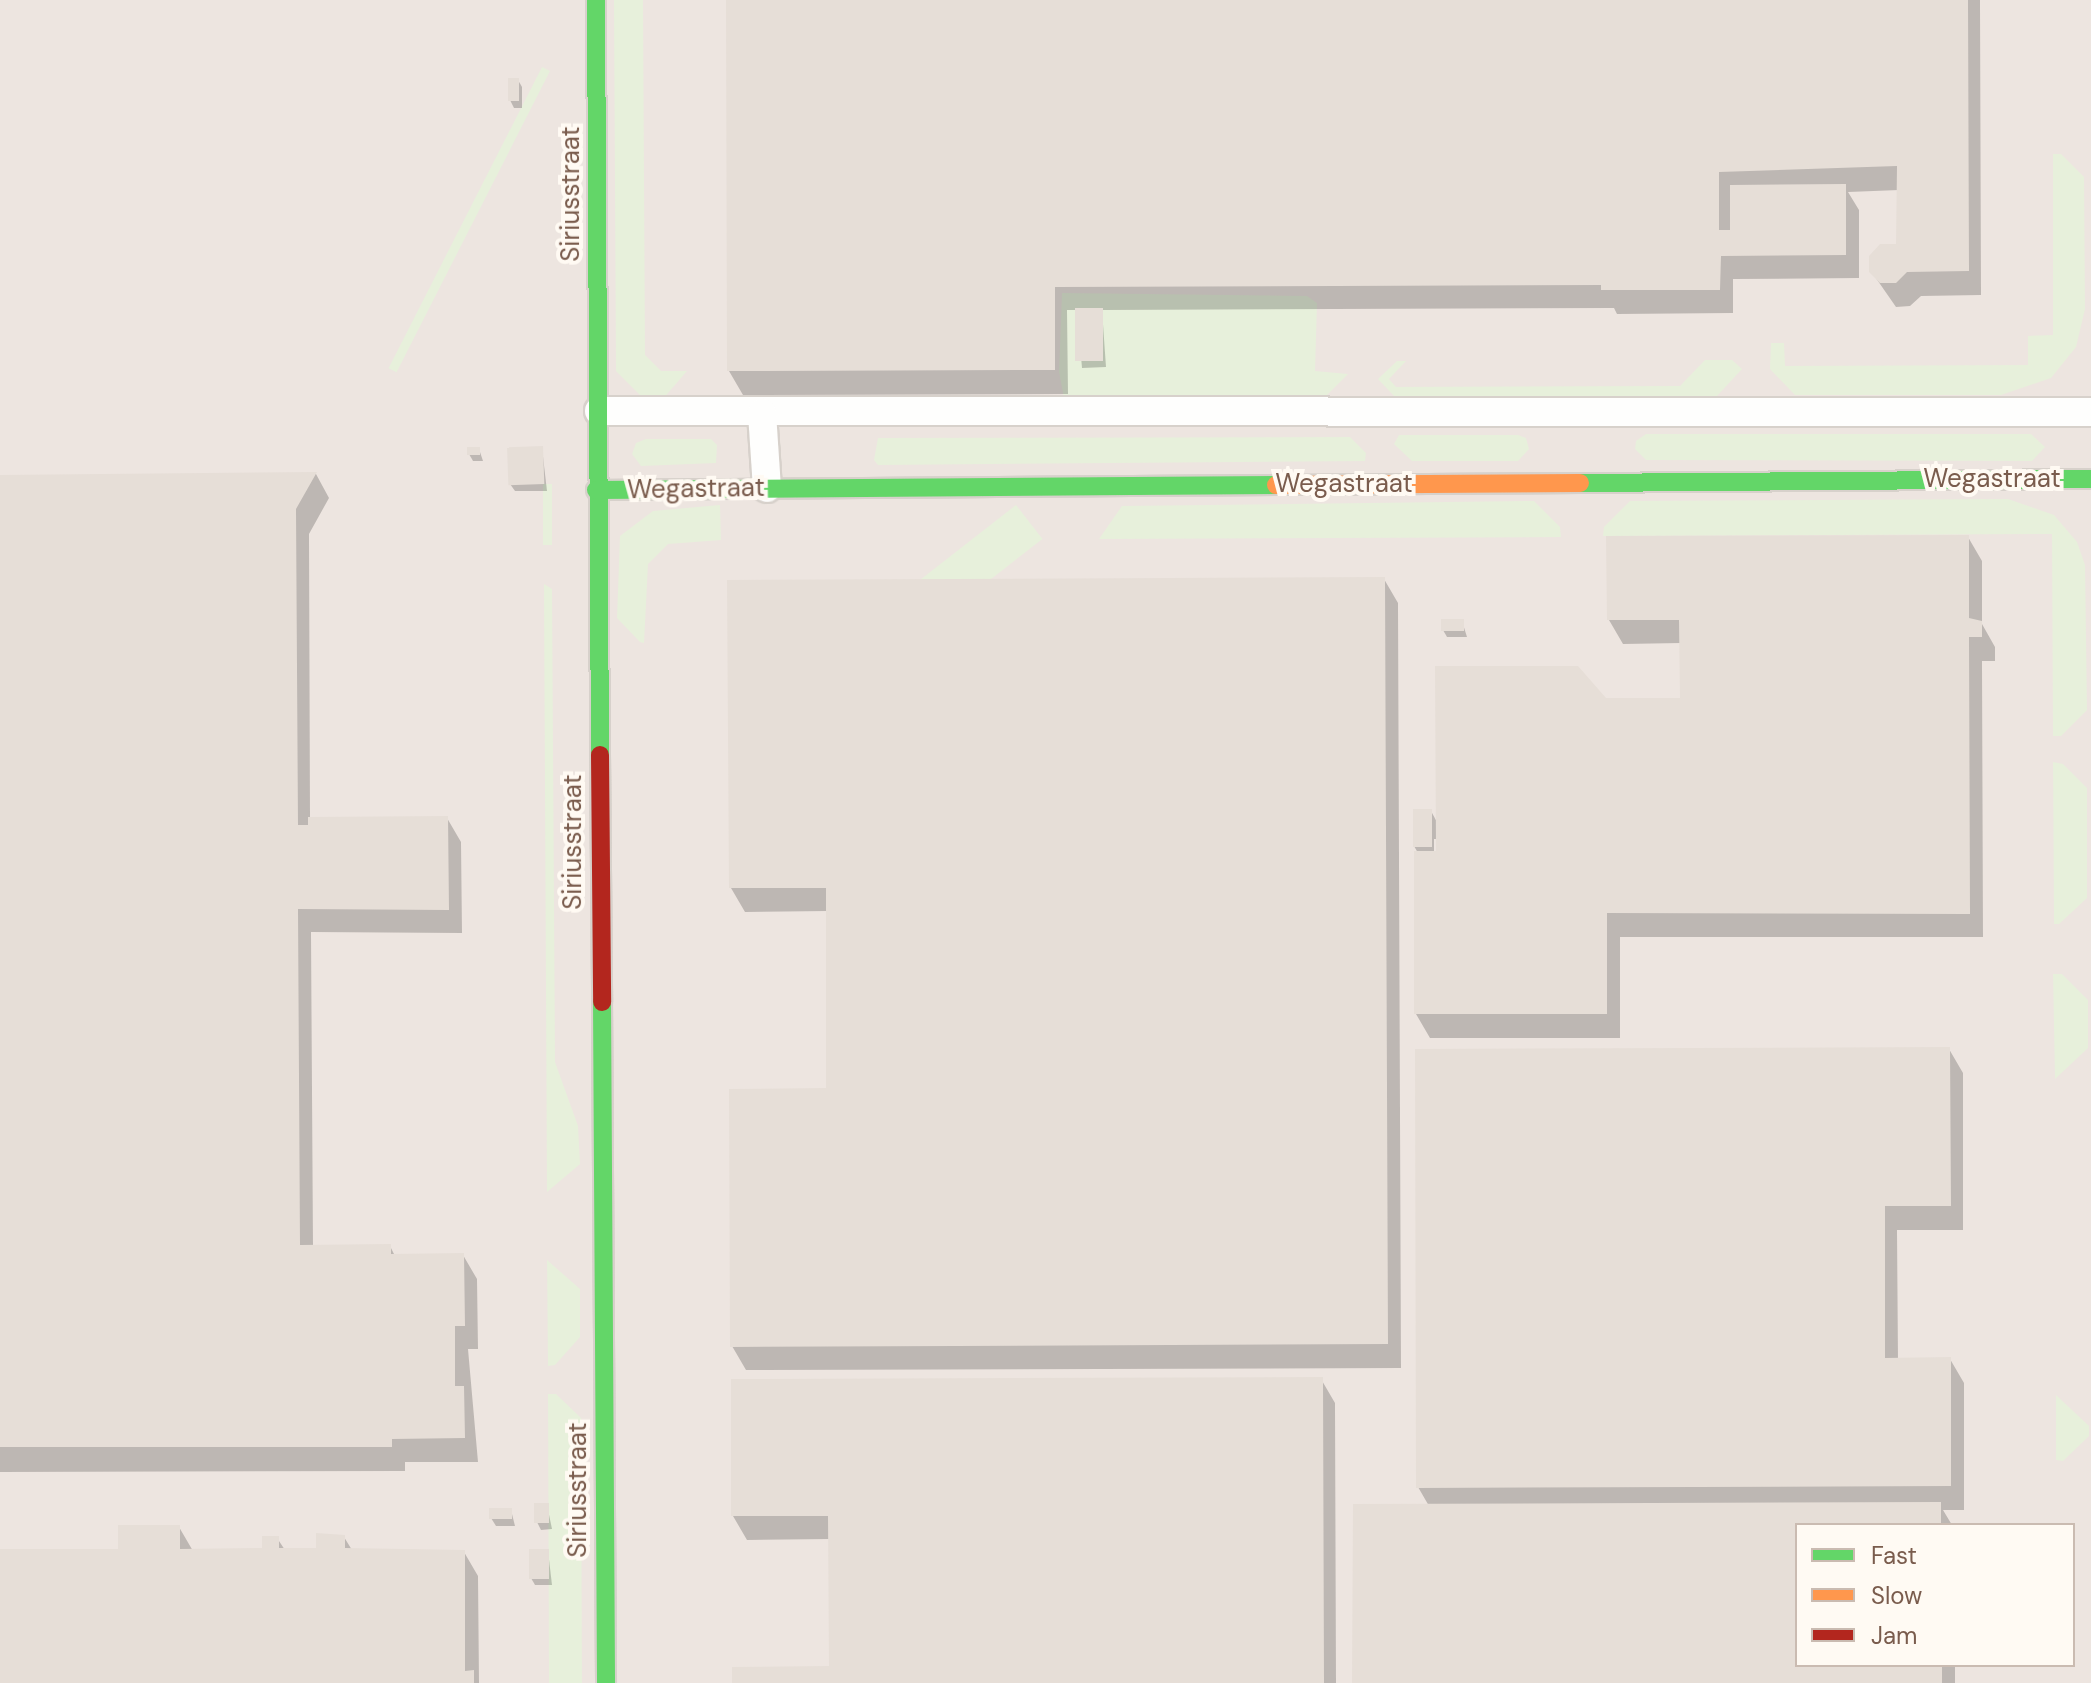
<!DOCTYPE html>
<html>
<head>
<meta charset="utf-8">
<style>
	body { margin:0 }
	#map { position:relative; width:2091px; height:1683px; overflow:hidden; background:#f9f5f0; font-family:"DM Sans",sans-serif }
	div>[style] { position:absolute }
	.industrial>* { inset:0; background:#ede5e0 }
	.green>* { inset:0; background:#e7f0db; transform-origin:0 0 }
	.shadow>* { inset:0; background:#0003 }
	.building>* { inset:0; background:#e6ded7; transform-origin:0 0 }
	.roads { filter:drop-shadow(2px 0 #d7d1cb) drop-shadow(-2px 0 #d7d1cb) drop-shadow(0 2px #d7d1cb) drop-shadow(0 -2px #d7d1cb) }
	.street>* { height:28px; margin:-14px; padding:0 14px; transform-origin:14px; border-radius:14px; background:#fefefd }
	.fast>* { height:18px; margin:-9px; padding:0 9px; transform-origin:9px; border-radius:9px; background:#63d668 }
	.slow>* { height:18px; margin:-9px; padding:0 9px; transform-origin:9px; border-radius:9px; background:#ff974d }
	.jam>* { height:18px; margin:-9px; padding:0 9px; transform-origin:9px; border-radius:9px; background:#b3261e }
	span { translate:-50% -50%; white-space:nowrap; text-align:center; line-height:1.15; -webkit-text-stroke:8px #fffaf3; paint-order:stroke }
	.street-label { font-size:26px; color:#7a5c4d }
	.legend { position:absolute; left:1795px; top:1523px; width:280px; height:144px; box-sizing:border-box; background:#fffaf3; border:2px solid #cabbb1; margin:0; padding:10px 14px; list-style:none; font-size:24px; color:#7a5c4d }
	.legend li { display:flex; align-items:center; gap:16px; height:40px }
	.legend b { width:40px; border:2px solid #cabbb1 }
</style>
</head>
<body>
<div id="map">
	<div class="industrial">
		<div style="clip-path:polygon(evenodd,0 0,2091px 0,2091px 1683px,0 1683px,0 0,1797px 1525px,2073px 1525px,2073px 1665px,1797px 1665px,1797px 1525px)"></div>
	</div>
	<div class="green">
		<div style="clip-path:polygon(614px 0,643px 0,645px 355px,661px 371px,687px 371px,662px 400px,641px 396px,616px 371px)"></div>
		<div style="left:542px;top:67px;width:9px;height:338px;rotate:27deg"></div>
		<div style="clip-path:polygon(2053px 154px,2061px 154px,2084px 177px,2085px 309px,2076px 347px,2051px 378px,2001px 395px,1795px 395px,1770px 369px,1771px 343px,1784px 343px,1785px 366px,2028px 365px,2028px 336px,2053px 335px)"></div>
		<div style="clip-path:polygon(evenodd,1062px 293px,1307px 296px,1317px 303px,1315px 371px,1348px 374px,1325px 397px,1064px 398px,1059px 372px,1062px 293px,1075px 308px,1103px 308px,1103px 360px,1075px 360px,1075px 308px)"></div>
		<div style="clip-path:polygon(1705px 360px,1732px 360px,1742px 369px,1717px 396px,1395px 397px,1378px 379px,1397px 361px,1406px 361px,1389px 379px,1396px 387px,1680px 386px)"></div>
		<div style="clip-path:polygon(1646px 434px,2031px 434px,2045px 447px,2032px 461px,1646px 460px,1635px 449px,1636px 441px)"></div>
		<div style="clip-path:polygon(1399px 435px,1518px 435px,1526px 438px,1529px 449px,1518px 461px,1412px 461px,1394px 444px)"></div>
		<div style="clip-path:polygon(1350px 437px,1366px 453px,1365px 461px,878px 465px,874px 460px,878px 438px)"></div>
		<div style="clip-path:polygon(646px 439px,711px 439px,717px 445px,716px 463px,641px 466px,632px 454px,636px 443px)"></div>
		<div style="left:543px;top:484px;width:9px;height:61px"></div>
		<div style="clip-path:polygon(2008px 499px,2054px 515px,2077px 542px,2085px 565px,2087px 710px,2061px 736px,2053px 736px,2052px 534px,1603px 536px,1604px 527px,1630px 501px)"></div>
		<div style="clip-path:polygon(1534px 501px,1560px 527px,1561px 537px,1099px 539px,1122px 506px)"></div>
		<div style="clip-path:polygon(720px 505px,721px 540px,668px 544px,648px 564px,644px 643px,640px 642px,617px 618px,620px 536px,653px 511px)"></div>
		<div style="left:1016px;top:505px;width:43px;height:284px;rotate:52deg"></div>
		<div style="clip-path:polygon(544px 584px,552px 589px,555px 1062px,578px 1126px,580px 1164px,547px 1192px)"></div>
		<div style="clip-path:polygon(2053px 762px,2063px 764px,2087px 788px,2087px 898px,2059px 924px,2054px 924px)"></div>
		<div style="clip-path:polygon(2053px 974px,2062px 974px,2088px 1000px,2088px 1048px,2055px 1079px)"></div>
		<div style="clip-path:polygon(547px 1260px,580px 1289px,580px 1337px,555px 1365px,548px 1366px)"></div>
		<div style="clip-path:polygon(548px 1394px,556px 1394px,581px 1418px,582px 1683px,549px 1683px)"></div>
		<div style="clip-path:polygon(2056px 1395px,2089px 1426px,2089px 1436px,2063px 1461px,2056px 1460px)"></div>
	</div>
	<div class="shadow">
		<div style="clip-path:polygon(728px 0,1980px 0,1981px 295px,1921px 296px,1910px 306px,1896px 307px,1871px 271px,1898px 246px,1899px 190px,1848px 192px,1859px 210px,1859px 278px,1733px 279px,1733px 313px,1617px 314px,1614px 308px,1102px 310px,1106px 367px,1082px 368px,1077px 310px,1067px 310px,1068px 394px,743px 395px,729px 371px)"></div>
		<div style="clip-path:polygon(518px 80px,522px 87px,522px 108px,514px 108px,510px 100px)"></div>
		<div style="clip-path:polygon(542px 448px,547px 491px,515px 491px,510px 484px)"></div>
		<div style="clip-path:polygon(479px 449px,483px 461px,473px 461px,469px 454px)"></div>
		<div style="clip-path:polygon(316px 474px,329px 498px,309px 534px,310px 819px,447px 818px,461px 842px,462px 933px,311px 932px,313px 1247px,390px 1246px,395px 1256px,463px 1255px,477px 1279px,478px 1349px,468px 1349px,478px 1462px,405px 1462px,405px 1471px,0 1472px,0 476px)"></div>
		<div style="clip-path:polygon(evenodd,1968px 537px,1982px 561px,1982px 624px,1995px 647px,1995px 661px,1982px 661px,1983px 937px,1620px 937px,1620px 1038px,1430px 1038px,1416px 1014px,1418px 853px,1414px 846px,1431px 811px,1438px 824px,1605px 700px,1682px 700px,1681px 643px,1623px 644px,1609px 620px,1968px 537px,1434px 839px,1438px 839px,1438px 853px,1434px 853px,1434px 839px)"></div>
		<div style="clip-path:polygon(1384px 579px,1398px 603px,1401px 1368px,746px 1370px,732px 1346px,828px 1090px,828px 911px,745px 912px,731px 888px)"></div>
		<div style="clip-path:polygon(1462px 621px,1467px 637px,1447px 637px,1443px 630px)"></div>
		<div style="clip-path:polygon(1949px 1049px,1963px 1073px,1963px 1230px,1897px 1230px,1898px 1360px,1950px 1359px,1964px 1383px,1964px 1510px,1943px 1510px,1952px 1525px,1797px 1525px,1797px 1665px,1955px 1665px,1955px 1683px,1354px 1683px,1429px 1506px,1418px 1487px)"></div>
		<div style="clip-path:polygon(1321px 1379px,1335px 1403px,1336px 1683px,734px 1683px,831px 1668px,830px 1539px,747px 1540px,733px 1516px)"></div>
		<div style="clip-path:polygon(547px 1505px,552px 1529px,541px 1530px,537px 1522px)"></div>
		<div style="clip-path:polygon(511px 1510px,515px 1526px,496px 1526px,491px 1518px)"></div>
		<div style="clip-path:polygon(179px 1527px,193px 1551px,264px 1550px,277px 1538px,285px 1550px,318px 1550px,344px 1537px,352px 1550px,464px 1552px,478px 1576px,479px 1683px,0 1683px,0 1551px,120px 1551px)"></div>
		<div style="clip-path:polygon(548px 1551px,552px 1585px,535px 1585px,531px 1578px)"></div>
	</div>
	<div class="building">
		<div style="clip-path:polygon(726px 0,1968px 0,1969px 271px,1907px 272px,1896px 283px,1880px 283px,1869px 272px,1869px 256px,1880px 244px,1896px 244px,1897px 166px,1719px 172px,1719px 230px,1730px 230px,1730px 185px,1846px 184px,1846px 255px,1721px 256px,1720px 290px,1601px 290px,1601px 285px,1055px 287px,1055px 370px,727px 371px)"></div>
		<div style="left:508px;top:78px;width:11px;height:23px"></div>
		<div style="left:1075px;top:308px;width:28px;height:53px"></div>
		<div style="left:543px;top:446px;width:38px;height:36px;rotate:88deg"></div>
		<div style="left:467px;top:447px;width:13px;height:8px"></div>
		<div style="clip-path:polygon(317px 472px,296px 509px,298px 825px,308px 825px,308px 817px,448px 816px,449px 910px,298px 909px,300px 1245px,391px 1244px,391px 1254px,464px 1253px,465px 1326px,455px 1326px,455px 1386px,464px 1386px,465px 1438px,392px 1439px,392px 1447px,0 1447px,0 475px)"></div>
		<div style="clip-path:polygon(1969px 535px,1969px 618px,1982px 621px,1982px 637px,1969px 637px,1970px 914px,1607px 913px,1607px 1014px,1414px 1014px,1414px 851px,1436px 851px,1435px 666px,1578px 666px,1606px 698px,1680px 698px,1679px 620px,1607px 620px,1606px 536px)"></div>
		<div style="clip-path:polygon(1385px 577px,1388px 1344px,730px 1347px,729px 1089px,826px 1088px,826px 888px,729px 888px,727px 580px)"></div>
		<div style="left:1441px;top:619px;width:23px;height:12px"></div>
		<div style="left:1413px;top:809px;width:19px;height:38px"></div>
		<div style="clip-path:polygon(1950px 1047px,1951px 1206px,1885px 1206px,1885px 1358px,1951px 1357px,1951px 1486px,1416px 1488px,1415px 1049px)"></div>
		<div style="clip-path:polygon(1323px 1377px,1324px 1683px,732px 1683px,732px 1667px,829px 1666px,828px 1516px,731px 1516px,731px 1379px)"></div>
		<div style="clip-path:polygon(1941px 1502px,1941px 1525px,1797px 1525px,1797px 1665px,1942px 1665px,1942px 1683px,1352px 1683px,1353px 1504px)"></div>
		<div style="left:534px;top:1503px;width:15px;height:20px"></div>
		<div style="left:489px;top:1508px;width:23px;height:11px"></div>
		<div style="clip-path:polygon(118px 1525px,180px 1525px,180px 1549px,262px 1548px,262px 1536px,279px 1536px,279px 1548px,316px 1548px,316px 1533px,345px 1535px,345px 1548px,465px 1550px,465px 1671px,474px 1670px,474px 1683px,0 1683px,0 1549px,118px 1549px)"></div>
		<div style="left:529px;top:1549px;width:20px;height:30px"></div>
	</div>
	<div class="roads">
		<div class="street">
			<div style="left:599px;top:411px;width:1492px;rotate:0.04deg"></div>
			<div style="left:762px;top:413px;width:75px;rotate:86.2deg"></div>
		</div>
		<div class="fast">
			<div style="left:596px;top:0;width:755px;rotate:89.7deg"></div>
			<div style="left:1580px;top:483px;width:511px;rotate:-0.45deg"></div>
			<div style="left:596px;top:490px;width:680px;rotate:-0.42deg"></div>
			<div style="left:602px;top:1002px;width:681px;rotate:89.66deg"></div>
		</div>
		<div class="slow">
			<div style="left:1276px;top:485px;width:304px;rotate:-0.4deg"></div>
		</div>
		<div class="jam">
			<div style="left:600px;top:755px;width:247px;rotate:89.5deg"></div>
		</div>
	</div>
	<div class="street-label">
		<span style="left:571px;top:194px;rotate:-90deg">Siriusstraat</span>
		<span style="left:1992px;top:479px">Wegastraat</span>
		<span style="left:1344px;top:484px">Wegastraat</span>
		<span style="left:696px;top:489px;rotate:-1deg">Wegastraat</span>
		<span style="left:573px;top:842px;rotate:-90deg">Siriusstraat</span>
		<span style="left:578px;top:1490px;rotate:-90deg">Siriusstraat</span>
	</div>
	<ul class="legend">
	<li><b style="height:10px;background:#63d668"></b>Fast</li>
	<li><b style="height:10px;background:#ff974d"></b>Slow</li>
	<li><b style="height:10px;background:#b3261e"></b>Jam</li>
	</ul>
</div>
</body>
</html>
